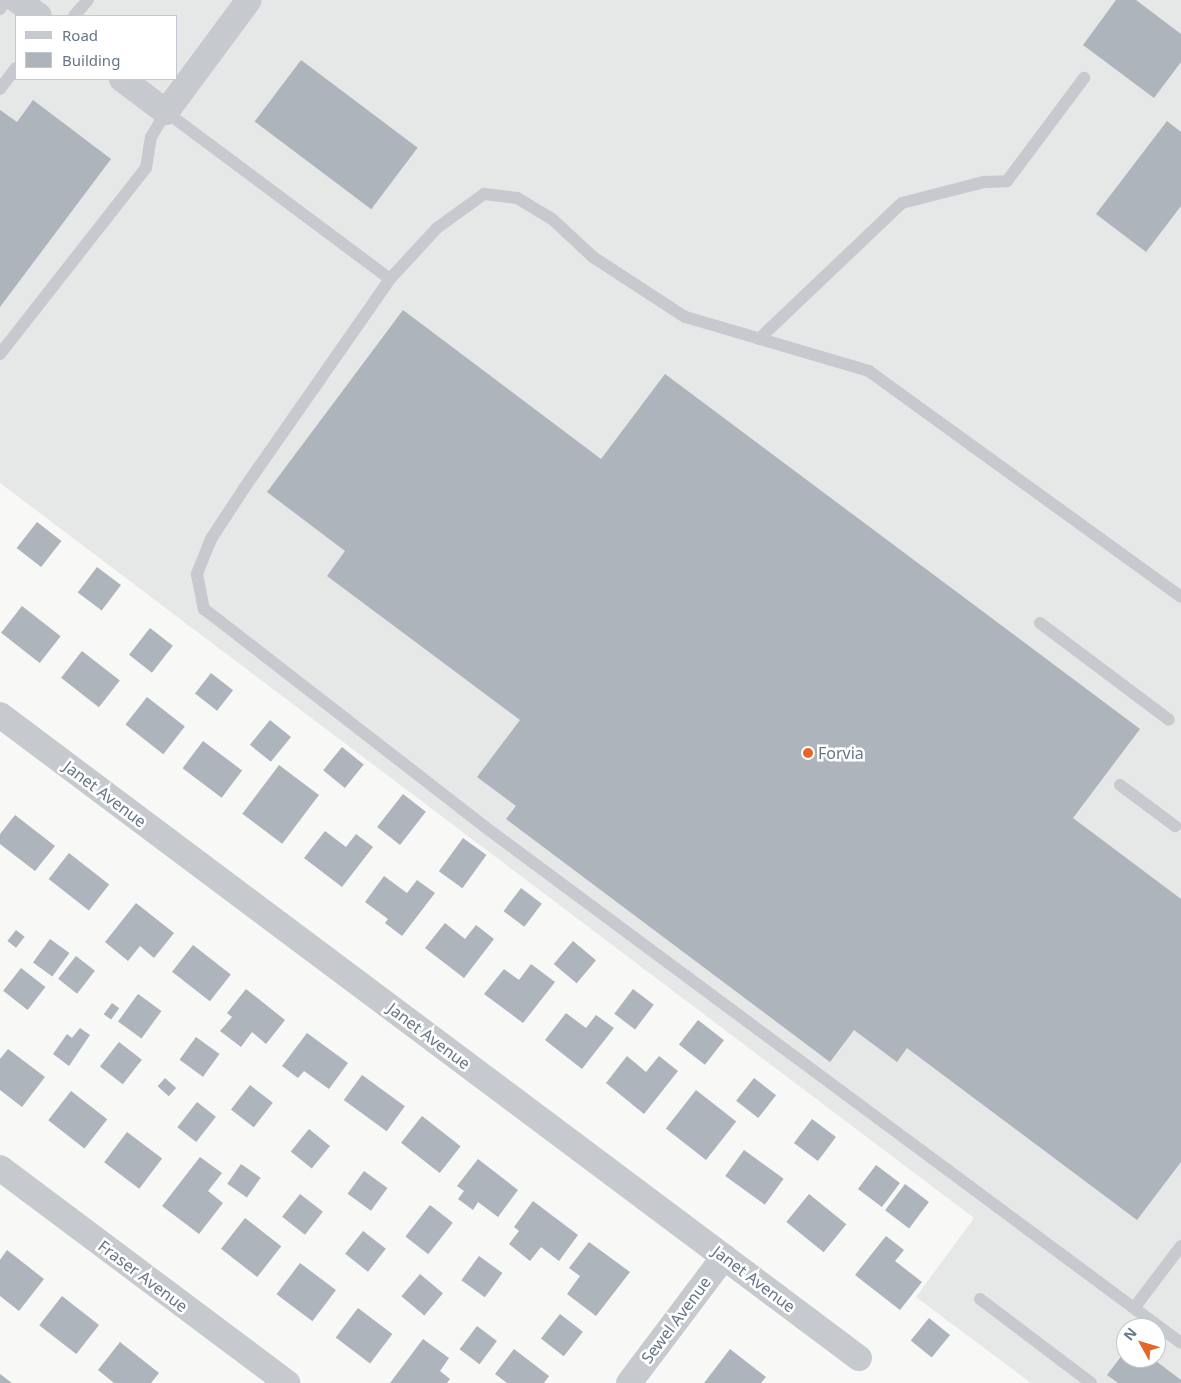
<!DOCTYPE html>
<html>
<head>
<meta charset="utf-8">
<style>
	body { margin:0 }
	#map { position:relative; width:1181px; height:1383px; overflow:hidden; background:#f8f8f6; font-family:"Noto Sans",sans-serif }
	div>[style] { position:absolute }
	.built>* { inset:0; background:#e6e7e7 }
	.building>* { inset:0; background:#adb4bb; transform-origin:0 0 }
	.lane>* { height:12px; margin:-6px; padding:0 6px; transform-origin:6px; border-radius:6px; background:#c6c9cd }
	.street>* { height:26px; margin:-13px; padding:0 13px; transform-origin:13px; border-radius:13px; background:#c6c9cd }
	.dots>* { width:14px; height:14px; translate:-50% -50%; box-sizing:border-box; border:2px solid #fff; border-radius:50% }
	span { translate:-50% -50%; white-space:nowrap; text-align:center; line-height:1.15; -webkit-text-stroke:5px #fff; paint-order:stroke }
	.poi-label { font-size:16px; color:#677687 }
	.left { translate:0 -50%; text-align:left }
	.street-label { font-size:16px; color:#677687 }
	.legend { position:absolute; left:15px; top:15px; width:162px; height:65px; box-sizing:border-box; background:#fff; border:1px solid #c2c8cf; margin:0; padding:6px 9px; list-style:none; font-size:15px; color:#677687 }
	.legend li { display:flex; align-items:center; gap:10px; height:25px }
	.legend b { width:25px; border:1px solid #c2c8cf }
	.north { position:absolute; left:1116px; top:1318px; width:50px; height:50px; box-sizing:border-box; background:#fff; border:1px solid #c2c8cf; border-radius:50%; rotate:309deg; font-size:14px; font-weight:700; line-height:20px; text-align:center; color:#677687 }
	.north::after { content:''; display:block; margin:auto; width:18px; height:22px; background:#e46629; clip-path:polygon(50% 0,100% 100%,50% 72%,0 100%) }
</style>
</head>
<body>
<div id="map">
	<div class="built">
		<div style="clip-path:polygon(evenodd,0 0,1181px 0,1181px 1383px,1031px 1383px,916px 1297px,974px 1218px,0 483px,0 0,16px 16px,176px 16px,176px 79px,16px 79px,16px 16px,0 0,1126px 1328px,1156px 1328px,1156px 1358px,1126px 1358px,1126px 1328px)"></div>
	</div>
	<div class="building">
		<div style="clip-path:polygon(1116px 0,1136px 0,1181px 34px,1181px 62px,1154px 98px,1083px 45px)"></div>
		<div style="left:301px;top:60px;width:146px;height:77px;rotate:37deg"></div>
		<div style="clip-path:polygon(33px 100px,111px 159px,0 307px,0 110px,17px 122px)"></div>
		<div style="clip-path:polygon(1167px 121px,1181px 132px,1181px 206px,1146px 252px,1096px 214px)"></div>
		<div style="clip-path:polygon(403px 310px,601px 459px,665px 374px,1140px 729px,1073px 818px,1181px 899px,1181px 1162px,1137px 1220px,907px 1048px,897px 1062px,854px 1030px,830px 1062px,506px 819px,516px 806px,477px 777px,520px 720px,327px 576px,345px 551px,267px 492px)"></div>
		<div style="left:37px;top:522px;width:31px;height:33px;rotate:38deg"></div>
		<div style="left:97px;top:567px;width:30px;height:32px;rotate:37deg"></div>
		<div style="left:22px;top:606px;width:49px;height:34px;rotate:38deg"></div>
		<div style="left:150px;top:628px;width:29px;height:34px;rotate:38deg"></div>
		<div style="left:82px;top:651px;width:48px;height:34px;rotate:38deg"></div>
		<div style="left:211px;top:673px;width:28px;height:26px;rotate:38deg"></div>
		<div style="left:147px;top:697px;width:48px;height:35px;rotate:38deg"></div>
		<div style="left:270px;top:720px;width:27px;height:32px;rotate:39deg"></div>
		<div style="left:203px;top:741px;width:49px;height:34px;rotate:37deg"></div>
		<div style="left:342px;top:747px;width:28px;height:30px;rotate:39deg"></div>
		<div style="left:279px;top:765px;width:50px;height:61px;rotate:37deg"></div>
		<div style="left:403px;top:794px;width:29px;height:42px;rotate:38deg"></div>
		<div style="clip-path:polygon(15px 815px,55px 846px,35px 871px,0 844px,0 834px)"></div>
		<div style="clip-path:polygon(325px 831px,346px 847px,356px 834px,373px 847px,342px 887px,304px 858px)"></div>
		<div style="left:463px;top:838px;width:29px;height:41px;rotate:36deg"></div>
		<div style="left:69px;top:853px;width:51px;height:33px;rotate:38deg"></div>
		<div style="clip-path:polygon(384px 876px,407px 893px,417px 880px,435px 893px,402px 936px,385px 923px,388px 919px,365px 902px)"></div>
		<div style="left:521px;top:888px;width:26px;height:29px;rotate:37deg"></div>
		<div style="clip-path:polygon(136px 903px,174px 933px,154px 958px,140px 946px,128px 961px,105px 942px)"></div>
		<div style="clip-path:polygon(445px 923px,465px 939px,476px 925px,494px 939px,464px 978px,425px 948px)"></div>
		<div style="left:16px;top:930px;width:11px;height:14px;rotate:38deg"></div>
		<div style="left:50px;top:939px;width:24px;height:29px;rotate:36deg"></div>
		<div style="left:573px;top:941px;width:30px;height:30px;rotate:40deg"></div>
		<div style="left:193px;top:945px;width:48px;height:34px;rotate:38deg"></div>
		<div style="left:76px;top:956px;width:24px;height:29px;rotate:38deg"></div>
		<div style="clip-path:polygon(531px 964px,555px 982px,523px 1023px,484px 994px,504px 969px,519px 980px)"></div>
		<div style="left:21px;top:968px;width:31px;height:29px;rotate:38deg"></div>
		<div style="clip-path:polygon(246px 989px,285px 1020px,266px 1044px,252px 1032px,241px 1047px,220px 1031px,232px 1017px,227px 1013px)"></div>
		<div style="left:633px;top:989px;width:26px;height:31px;rotate:37deg"></div>
		<div style="left:138px;top:994px;width:29px;height:34px;rotate:36deg"></div>
		<div style="left:112px;top:1003px;width:9px;height:14px;rotate:36deg"></div>
		<div style="clip-path:polygon(566px 1013px,586px 1028px,596px 1015px,614px 1028px,582px 1069px,545px 1040px)"></div>
		<div style="left:698px;top:1020px;width:33px;height:31px;rotate:38deg"></div>
		<div style="clip-path:polygon(80px 1028px,90px 1035px,69px 1066px,53px 1054px,67px 1034px,72px 1038px)"></div>
		<div style="clip-path:polygon(307px 1033px,348px 1063px,329px 1089px,304px 1071px,298px 1078px,282px 1066px)"></div>
		<div style="left:196px;top:1037px;width:29px;height:28px;rotate:36deg"></div>
		<div style="left:119px;top:1042px;width:29px;height:31px;rotate:38deg"></div>
		<div style="clip-path:polygon(8px 1049px,45px 1077px,22px 1107px,0 1090px,0 1059px)"></div>
		<div style="clip-path:polygon(627px 1056px,646px 1072px,659px 1056px,678px 1071px,644px 1114px,606px 1083px)"></div>
		<div style="left:362px;top:1075px;width:53px;height:31px;rotate:36deg"></div>
		<div style="left:165px;top:1078px;width:15px;height:11px;rotate:42deg"></div>
		<div style="left:754px;top:1078px;width:28px;height:29px;rotate:38deg"></div>
		<div style="left:250px;top:1085px;width:29px;height:31px;rotate:38deg"></div>
		<div style="left:696px;top:1090px;width:51px;height:49px;rotate:38deg"></div>
		<div style="left:71px;top:1091px;width:46px;height:37px;rotate:38deg"></div>
		<div style="left:197px;top:1102px;width:24px;height:32px;rotate:38deg"></div>
		<div style="left:422px;top:1116px;width:49px;height:34px;rotate:38deg"></div>
		<div style="left:812px;top:1119px;width:30px;height:30px;rotate:37deg"></div>
		<div style="left:309px;top:1129px;width:27px;height:29px;rotate:39deg"></div>
		<div style="left:127px;top:1132px;width:44px;height:38px;rotate:37deg"></div>
		<div style="left:744px;top:1150px;width:49px;height:32px;rotate:36deg"></div>
		<div style="clip-path:polygon(200px 1157px,222px 1173px,208px 1191px,223px 1203px,199px 1234px,162px 1206px)"></div>
		<div style="clip-path:polygon(478px 1159px,518px 1190px,498px 1217px,478px 1202px,473px 1210px,458px 1199px,464px 1191px,457px 1186px)"></div>
		<div style="left:241px;top:1164px;width:24px;height:24px;rotate:35deg"></div>
		<div style="left:876px;top:1165px;width:30px;height:30px;rotate:37deg"></div>
		<div style="left:364px;top:1171px;width:29px;height:28px;rotate:36deg"></div>
		<div style="left:905px;top:1184px;width:30px;height:33px;rotate:37deg"></div>
		<div style="left:300px;top:1194px;width:29px;height:29px;rotate:38deg"></div>
		<div style="left:809px;top:1194px;width:48px;height:36px;rotate:39deg"></div>
		<div style="clip-path:polygon(533px 1201px,578px 1235px,559px 1261px,541px 1247px,530px 1261px,509px 1244px,519px 1231px,514px 1227px)"></div>
		<div style="left:430px;top:1205px;width:29px;height:40px;rotate:38deg"></div>
		<div style="left:245px;top:1218px;width:46px;height:39px;rotate:38deg"></div>
		<div style="left:363px;top:1231px;width:29px;height:29px;rotate:38deg"></div>
		<div style="clip-path:polygon(886px 1236px,904px 1250px,895px 1261px,922px 1282px,900px 1310px,855px 1275px)"></div>
		<div style="clip-path:polygon(589px 1242px,630px 1272px,596px 1316px,567px 1294px,580px 1276px,569px 1268px)"></div>
		<div style="clip-path:polygon(7px 1250px,44px 1279px,19px 1311px,0 1296px,0 1260px)"></div>
		<div style="left:479px;top:1256px;width:29px;height:30px;rotate:36deg"></div>
		<div style="left:300px;top:1263px;width:45px;height:39px;rotate:37deg"></div>
		<div style="left:420px;top:1274px;width:30px;height:29px;rotate:40deg"></div>
		<div style="left:62px;top:1296px;width:47px;height:37px;rotate:38deg"></div>
		<div style="left:358px;top:1308px;width:43px;height:37px;rotate:37deg"></div>
		<div style="left:560px;top:1314px;width:29px;height:31px;rotate:38deg"></div>
		<div style="left:929px;top:1318px;width:27px;height:29px;rotate:39deg"></div>
		<div style="left:477px;top:1326px;width:25px;height:29px;rotate:37deg"></div>
		<div style="clip-path:polygon(423px 1339px,449px 1358px,440px 1371px,450px 1379px,447px 1383px,390px 1383px)"></div>
		<div style="clip-path:polygon(120px 1342px,159px 1373px,151px 1383px,114px 1383px,98px 1370px)"></div>
		<div style="clip-path:polygon(514px 1349px,549px 1376px,544px 1383px,507px 1383px,495px 1374px)"></div>
		<div style="clip-path:polygon(730px 1349px,766px 1377px,761px 1383px,704px 1383px)"></div>
		<div style="clip-path:polygon(1126px 1350px,1126px 1358px,1152px 1358px,1181px 1380px,1181px 1383px,1118px 1383px,1107px 1375px)"></div>
		<div style="clip-path:polygon(0 1374px,12px 1383px,0 1383px)"></div>
	</div>
	<div class="lane">
		<div style="left:0;top:9px;width:11px;rotate:-52deg"></div>
		<div style="left:74px;top:16px;width:21px;rotate:-49deg"></div>
		<div style="left:0;top:89px;width:26px;rotate:-53deg"></div>
		<div style="left:759px;top:339px;width:197px;rotate:-43.6deg"></div>
		<div style="left:902px;top:203px;width:85px;rotate:-14.4deg"></div>
		<div style="left:984px;top:182px;width:23px;rotate:-2deg"></div>
		<div style="left:1007px;top:181px;width:129px;rotate:-53.2deg"></div>
		<div style="left:0;top:354px;width:236px;rotate:-51.9deg"></div>
		<div style="left:146px;top:168px;width:31px;rotate:-81deg"></div>
		<div style="left:151px;top:137px;width:29px;rotate:-59deg"></div>
		<div style="left:166px;top:112px;width:279px;rotate:36.7deg"></div>
		<div style="left:1181px;top:597px;width:385px;rotate:-144.1deg"></div>
		<div style="left:869px;top:371px;width:192px;rotate:-163.6deg"></div>
		<div style="left:685px;top:317px;width:110px;rotate:-146.9deg"></div>
		<div style="left:593px;top:257px;width:56px;rotate:-137.2deg"></div>
		<div style="left:552px;top:219px;width:41px;rotate:-149deg"></div>
		<div style="left:517px;top:198px;width:33px;rotate:-173deg"></div>
		<div style="left:484px;top:194px;width:58px;rotate:144.1deg"></div>
		<div style="left:437px;top:228px;width:69px;rotate:132.7deg"></div>
		<div style="left:390px;top:279px;width:254px;rotate:124.9deg"></div>
		<div style="left:245px;top:487px;width:62px;rotate:123.2deg"></div>
		<div style="left:211px;top:539px;width:38px;rotate:112deg"></div>
		<div style="left:197px;top:574px;width:36px;rotate:79deg"></div>
		<div style="left:204px;top:609px;width:44px;rotate:37.6deg"></div>
		<div style="left:239px;top:636px;width:316px;rotate:37.8deg"></div>
		<div style="left:489px;top:830px;width:861px;rotate:36.55deg"></div>
		<div style="left:1040px;top:623px;width:161px;rotate:36.9deg"></div>
		<div style="left:1120px;top:785px;width:69px;rotate:36.7deg"></div>
		<div style="left:980px;top:1299px;width:139px;rotate:37.1deg"></div>
		<div style="left:1134px;top:1308px;width:78px;rotate:-52.8deg"></div>
	</div>
	<div class="street">
		<div style="left:17px;top:0;width:27px;rotate:36deg"></div>
		<div style="left:122px;top:79px;width:55px;rotate:36.9deg"></div>
		<div style="left:166px;top:112px;width:139px;rotate:-53.5deg"></div>
		<div style="left:0;top:715px;width:1073px;rotate:36.82deg"></div>
		<div style="left:0;top:1168px;width:359px;rotate:36.8deg"></div>
		<div style="left:629px;top:1383px;width:158px;rotate:-53deg"></div>
	</div>
	<div class="dots">
		<div style="left:808px;top:753px;background:#e46629"></div>
	</div>
	<div class="poi-label">
		<span class="left" style="left:818px;top:753px">Forvia</span>
	</div>
	<div class="street-label">
		<span style="left:105px;top:794px;rotate:37deg">Janet Avenue</span>
		<span style="left:429px;top:1036px;rotate:37deg">Janet Avenue</span>
		<span style="left:143px;top:1276px;rotate:37deg">Fraser Avenue</span>
		<span style="left:754px;top:1279px;rotate:37deg">Janet Avenue</span>
		<span style="left:676px;top:1320px;rotate:-53deg">Sewel Avenue</span>
	</div>
	<ul class="legend">
	<li><b style="height:6px;background:#c6c9cd"></b>Road</li>
	<li><b style="height:14px;background:#adb4bb"></b>Building</li>
	</ul>
	<div class="north">N</div>
</div>
</body>
</html>
